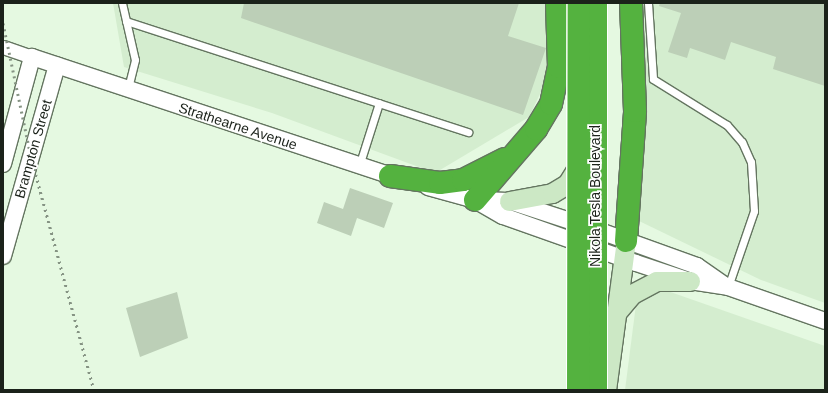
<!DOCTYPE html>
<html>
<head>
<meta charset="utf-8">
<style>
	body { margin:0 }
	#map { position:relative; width:828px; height:393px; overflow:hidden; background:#e5f9e1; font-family:Arial,sans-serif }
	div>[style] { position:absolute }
	.built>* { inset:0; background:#d4edcf }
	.building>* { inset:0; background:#bccfb7 }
	.roads { filter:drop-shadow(1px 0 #647560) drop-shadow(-1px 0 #647560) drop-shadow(0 1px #647560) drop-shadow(0 -1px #647560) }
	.service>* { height:7px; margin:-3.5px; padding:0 3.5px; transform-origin:3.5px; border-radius:3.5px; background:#fff }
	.minor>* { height:13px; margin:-6.5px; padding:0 6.5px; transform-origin:6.5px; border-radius:6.5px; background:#fff }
	.tertiary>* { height:16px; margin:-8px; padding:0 8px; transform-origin:8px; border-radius:8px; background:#fff }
	.secondary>* { height:19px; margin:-9.5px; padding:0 9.5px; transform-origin:9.5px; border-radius:9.5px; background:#cce8c5 }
	.motorway>* { height:22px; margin:-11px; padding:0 11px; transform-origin:11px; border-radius:11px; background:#54b23f }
	.rail>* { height:3px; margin-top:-1.5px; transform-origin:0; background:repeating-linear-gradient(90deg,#859383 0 2px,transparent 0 6px) }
	.bridges { filter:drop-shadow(1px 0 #fff) drop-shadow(-1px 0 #fff) drop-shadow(0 1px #fff) drop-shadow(0 -1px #fff) }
	.motorway-bridge>* { height:22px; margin:-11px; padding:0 11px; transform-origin:11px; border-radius:11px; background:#54b23f }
	span { translate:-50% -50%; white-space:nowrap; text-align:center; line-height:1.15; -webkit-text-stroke:3.5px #fff; paint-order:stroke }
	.street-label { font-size:14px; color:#1b221a }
	.frame { position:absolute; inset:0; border:4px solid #1b221a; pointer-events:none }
</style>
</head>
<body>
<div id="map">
	<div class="built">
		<div style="clip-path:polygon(113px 3px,550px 3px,549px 75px,529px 117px,435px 173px,272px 113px,124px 67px)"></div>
		<div style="clip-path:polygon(620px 3px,825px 3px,825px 303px,761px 280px,637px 220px)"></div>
		<div style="clip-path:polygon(639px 281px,825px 346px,825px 390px,625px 390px)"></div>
	</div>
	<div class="building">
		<div style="clip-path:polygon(244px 3px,519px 3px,508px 36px,546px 48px,523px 115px,241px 18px)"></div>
		<div style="clip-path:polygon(660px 3px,825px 3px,825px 86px,773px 69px,776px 57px,731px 42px,725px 60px,690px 48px,687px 58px,668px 52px,681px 13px,659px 6px)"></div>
		<div style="clip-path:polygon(350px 188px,393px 203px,384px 228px,357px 218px,351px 236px,317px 223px,324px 202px,343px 209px)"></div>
		<div style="clip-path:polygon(177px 292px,188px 338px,140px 357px,126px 308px)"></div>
	</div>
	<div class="roads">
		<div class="service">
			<div style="left:122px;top:3px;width:58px;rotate:77.2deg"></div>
			<div style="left:135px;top:60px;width:30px;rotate:104deg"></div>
			<div style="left:648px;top:3px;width:76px;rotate:86.2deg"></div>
			<div style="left:653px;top:79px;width:87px;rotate:31.9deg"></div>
			<div style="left:727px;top:125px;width:23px;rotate:49deg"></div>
			<div style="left:742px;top:142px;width:22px;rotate:66deg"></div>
			<div style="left:751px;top:162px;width:49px;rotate:86.5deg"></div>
			<div style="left:754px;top:211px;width:80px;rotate:108.9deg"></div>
			<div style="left:126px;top:21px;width:360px;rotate:18deg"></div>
			<div style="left:359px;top:166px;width:66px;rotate:-72.4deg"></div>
		</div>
		<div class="minor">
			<div style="left:3px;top:47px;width:31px;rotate:19deg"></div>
		</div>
		<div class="tertiary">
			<div style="left:3px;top:164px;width:111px;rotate:-74.8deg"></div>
			<div style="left:32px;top:57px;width:388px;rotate:18.3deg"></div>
			<div style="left:428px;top:187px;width:49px;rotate:15.5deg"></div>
			<div style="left:475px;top:200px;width:32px;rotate:30deg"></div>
			<div style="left:503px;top:216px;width:141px;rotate:19.5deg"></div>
			<div style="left:636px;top:263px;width:57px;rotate:18.4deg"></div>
			<div style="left:690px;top:281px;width:38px;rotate:9deg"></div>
			<div style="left:728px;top:287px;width:103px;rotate:19.3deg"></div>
			<div style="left:477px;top:200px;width:32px;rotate:2deg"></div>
			<div style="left:509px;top:201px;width:81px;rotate:18deg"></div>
			<div style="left:586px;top:226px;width:118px;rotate:19.8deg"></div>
			<div style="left:697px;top:266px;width:32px;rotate:35deg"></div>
			<div style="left:3px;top:256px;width:198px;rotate:-74.2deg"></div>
		</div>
		<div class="secondary">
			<div style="left:509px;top:201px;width:44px;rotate:-10.5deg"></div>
			<div style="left:552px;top:193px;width:17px;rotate:-31deg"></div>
			<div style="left:567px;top:184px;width:26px;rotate:-58deg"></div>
			<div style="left:617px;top:312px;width:23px;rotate:-50deg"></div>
			<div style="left:632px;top:294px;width:27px;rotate:-28deg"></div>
			<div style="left:656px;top:281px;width:34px"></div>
			<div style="left:606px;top:390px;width:150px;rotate:-82.4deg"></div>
		</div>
		<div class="motorway">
			<div style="left:390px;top:176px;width:50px;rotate:8deg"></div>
			<div style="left:440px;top:183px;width:23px;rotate:-7deg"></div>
			<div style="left:463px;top:180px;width:47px;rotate:-26.6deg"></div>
			<div style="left:475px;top:200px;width:94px;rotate:-49.3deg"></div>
			<div style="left:536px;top:129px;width:29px;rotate:-59deg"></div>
			<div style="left:551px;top:104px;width:38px;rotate:-78deg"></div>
			<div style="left:559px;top:67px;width:64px;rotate:-91.8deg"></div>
			<div style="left:626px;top:241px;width:130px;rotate:-86deg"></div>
			<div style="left:635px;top:111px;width:108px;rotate:-92.1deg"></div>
		</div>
	</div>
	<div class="rail">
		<div style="left:3px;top:23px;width:137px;rotate:78.2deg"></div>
		<div style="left:31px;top:157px;width:241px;rotate:74.9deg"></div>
	</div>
	<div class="bridges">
		<div class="motorway-bridge">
			<div style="left:596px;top:3px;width:387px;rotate:90deg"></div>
			<div style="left:578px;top:390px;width:387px;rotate:-89.9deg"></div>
		</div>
	</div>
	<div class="street-label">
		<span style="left:238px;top:126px;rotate:18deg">Strathearne Avenue</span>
		<span style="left:33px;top:149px;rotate:-74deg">Brampton Street</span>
		<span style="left:595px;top:196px;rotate:-90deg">Nikola Tesla Boulevard</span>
	</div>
	<div class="frame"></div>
</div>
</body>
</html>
